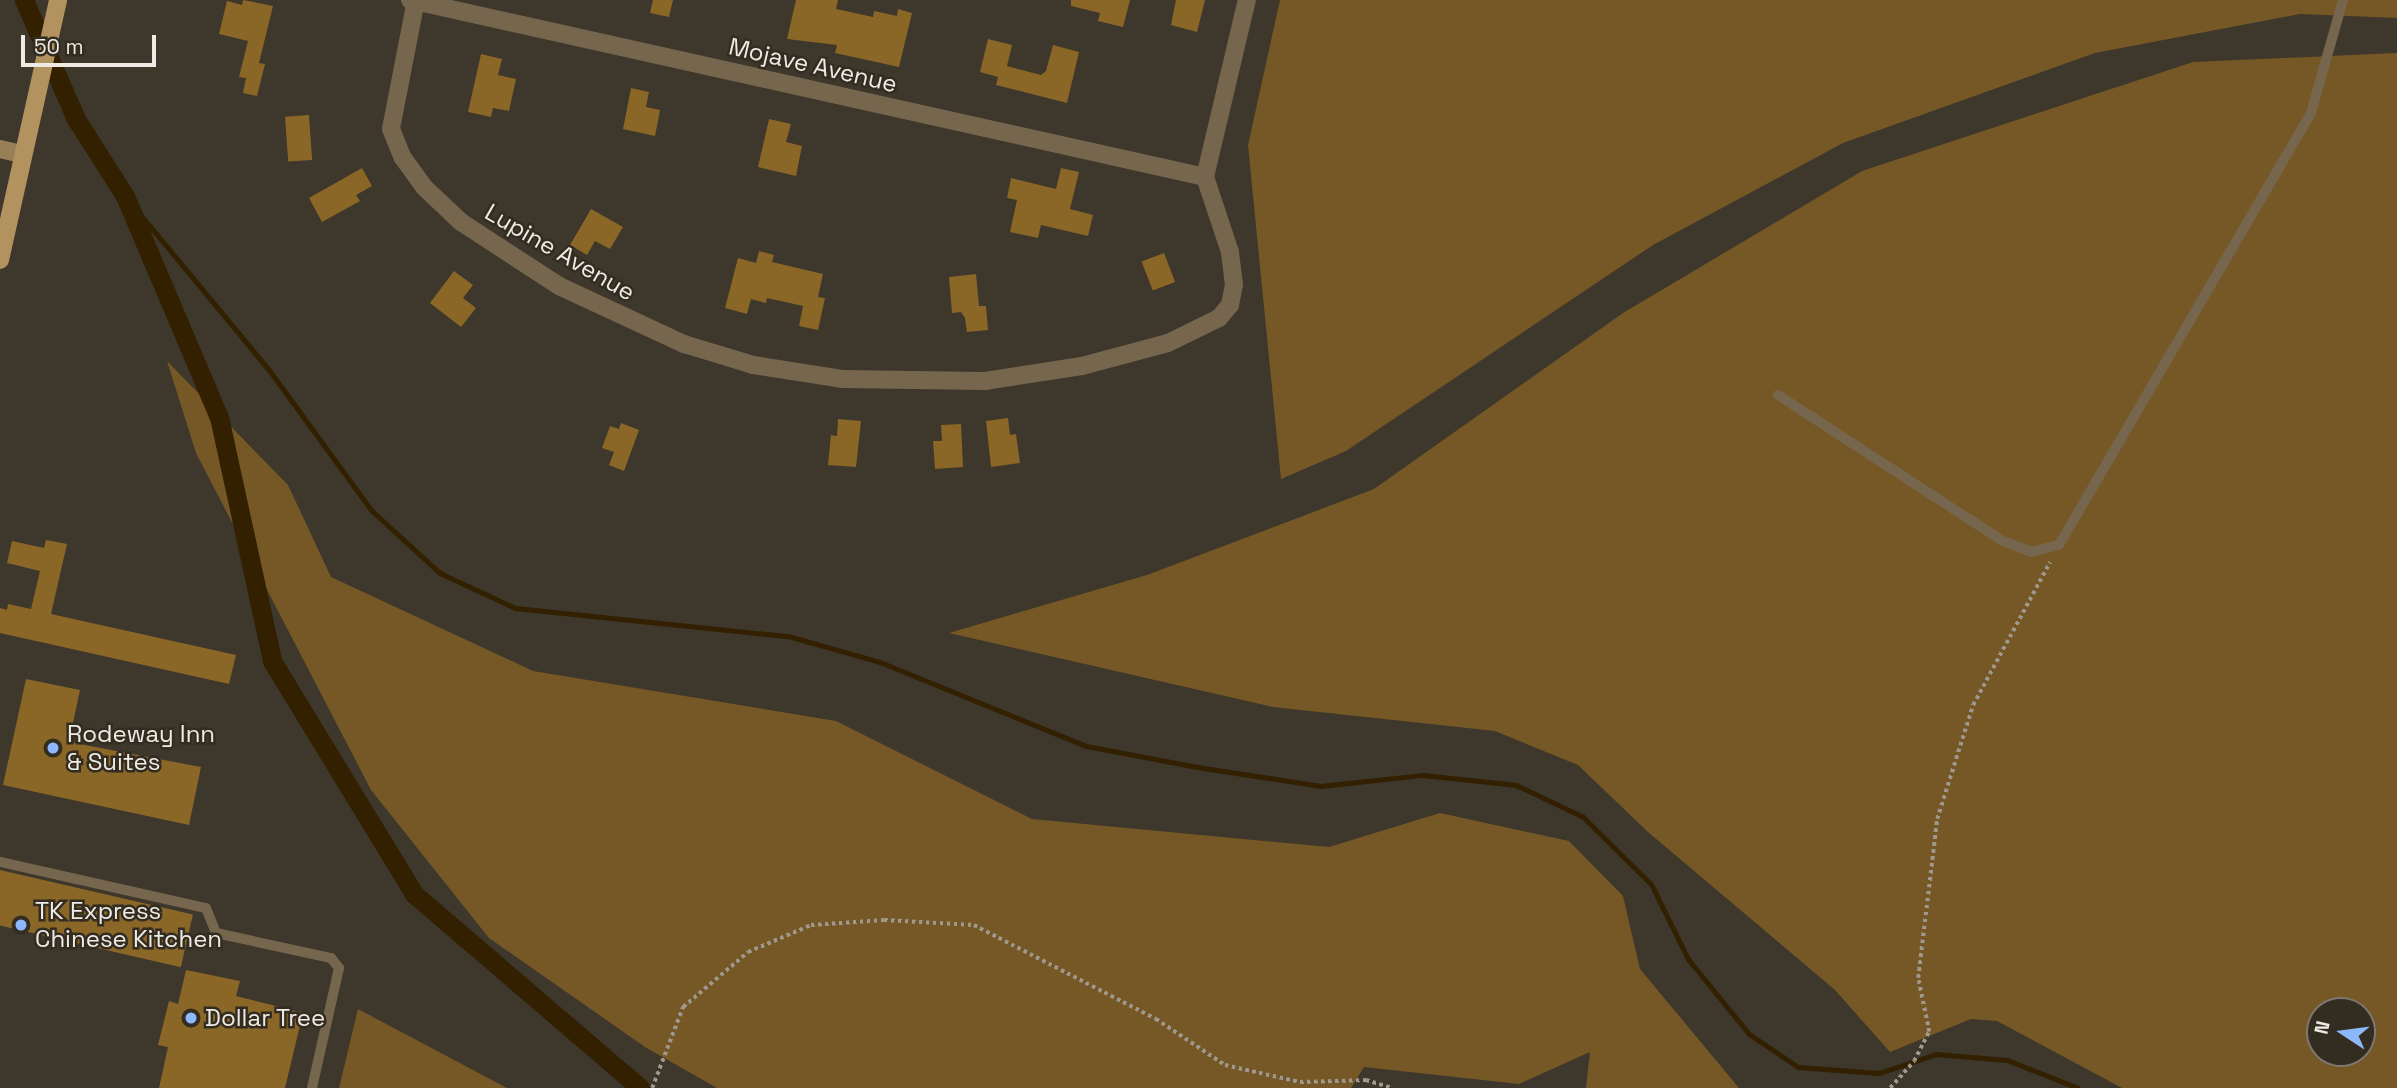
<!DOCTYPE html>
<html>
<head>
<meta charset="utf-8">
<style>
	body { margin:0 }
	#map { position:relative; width:2397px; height:1088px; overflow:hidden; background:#3e372b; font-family:"Space Grotesk",sans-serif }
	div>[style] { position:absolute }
	.green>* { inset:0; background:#755825 }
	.stream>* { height:5px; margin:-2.5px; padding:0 2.5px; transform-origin:2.5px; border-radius:2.5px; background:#322000 }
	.canal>* { height:19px; margin:-9.5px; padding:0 9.5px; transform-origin:9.5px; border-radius:9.5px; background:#322000 }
	.building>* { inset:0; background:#8a6627; transform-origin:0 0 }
	.path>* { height:3.5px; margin-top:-1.75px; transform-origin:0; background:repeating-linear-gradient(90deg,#9e988f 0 3.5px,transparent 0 7px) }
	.lane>* { height:10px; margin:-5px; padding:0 5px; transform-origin:5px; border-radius:5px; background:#76664e }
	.street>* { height:18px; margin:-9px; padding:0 9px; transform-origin:9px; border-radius:9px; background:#76664e }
	.secondary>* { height:18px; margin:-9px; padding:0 9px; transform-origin:9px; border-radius:9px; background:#987f58 }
	.primary>* { height:18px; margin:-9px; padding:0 9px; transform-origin:9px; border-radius:9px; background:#b29360 }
	.dots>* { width:19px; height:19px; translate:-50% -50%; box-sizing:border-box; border:4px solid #332c21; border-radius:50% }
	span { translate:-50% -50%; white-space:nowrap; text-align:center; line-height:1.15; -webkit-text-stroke:5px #332c21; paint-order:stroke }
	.street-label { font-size:24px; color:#efeae3 }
	.poi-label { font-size:24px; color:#efeae3 }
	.left { translate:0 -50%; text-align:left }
	.north { position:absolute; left:2306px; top:997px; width:70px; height:70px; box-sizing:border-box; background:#332c21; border:2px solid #7e786f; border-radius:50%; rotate:283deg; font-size:19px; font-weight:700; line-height:28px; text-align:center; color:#efeae3 }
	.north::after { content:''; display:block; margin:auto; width:24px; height:32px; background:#8db9fc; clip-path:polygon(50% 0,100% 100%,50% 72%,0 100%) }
	.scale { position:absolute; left:21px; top:35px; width:135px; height:32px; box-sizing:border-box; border:4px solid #efeae3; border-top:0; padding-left:9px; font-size:21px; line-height:24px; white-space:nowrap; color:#efeae3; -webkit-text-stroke:5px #332c21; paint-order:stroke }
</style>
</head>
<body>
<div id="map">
	<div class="green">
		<div style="clip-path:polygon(1280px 0,2397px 0,2397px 18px,2300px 14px,2095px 53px,1843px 143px,1653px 245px,1346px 451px,1281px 479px,1248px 145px)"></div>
		<div style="clip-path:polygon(evenodd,2397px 53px,2397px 1088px,2122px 1088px,1997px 1021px,1971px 1019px,1890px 1052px,1835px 990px,1648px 832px,1578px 765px,1495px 731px,1273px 707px,949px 633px,1147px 575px,1374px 489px,1623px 313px,1862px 171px,2193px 62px,2397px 53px,2320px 1011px,2362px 1011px,2362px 1053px,2320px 1053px,2320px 1011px)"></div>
		<div style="clip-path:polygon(167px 361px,288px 485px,331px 577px,533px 671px,836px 721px,1032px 819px,1329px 847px,1440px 813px,1569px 841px,1623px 896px,1640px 969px,1739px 1088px,1586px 1088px,1590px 1052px,1519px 1084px,1364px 1067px,1351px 1088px,717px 1088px,645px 1047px,489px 938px,371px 790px,196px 453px)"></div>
		<div style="clip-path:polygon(358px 1009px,507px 1088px,339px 1088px)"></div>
	</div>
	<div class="stream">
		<div style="left:125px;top:196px;width:226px;rotate:50.4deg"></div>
		<div style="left:269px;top:370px;width:175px;rotate:53.9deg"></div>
		<div style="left:372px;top:511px;width:92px;rotate:42.4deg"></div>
		<div style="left:440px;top:573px;width:83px;rotate:25deg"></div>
		<div style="left:515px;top:608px;width:274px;rotate:5.9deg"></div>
		<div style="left:788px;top:636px;width:96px;rotate:15.8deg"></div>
		<div style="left:880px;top:662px;width:222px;rotate:22.2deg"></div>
		<div style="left:1086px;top:746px;width:113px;rotate:10.7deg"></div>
		<div style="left:1197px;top:767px;width:125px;rotate:8.7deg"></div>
		<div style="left:1321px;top:786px;width:103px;rotate:-6.2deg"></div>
		<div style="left:1423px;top:775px;width:94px;rotate:6.1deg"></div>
		<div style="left:1516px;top:785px;width:74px;rotate:25.5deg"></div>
		<div style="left:1583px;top:817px;width:95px;rotate:44.6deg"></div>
		<div style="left:1651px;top:884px;width:84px;rotate:63.7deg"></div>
		<div style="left:1688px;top:959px;width:97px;rotate:50.9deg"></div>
		<div style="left:1749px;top:1034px;width:59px;rotate:34deg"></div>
		<div style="left:1798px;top:1067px;width:81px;rotate:4.2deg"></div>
		<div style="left:1879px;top:1073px;width:60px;rotate:-18.4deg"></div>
		<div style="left:1936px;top:1054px;width:71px;rotate:4.8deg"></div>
		<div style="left:2007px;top:1060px;width:76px;rotate:21.5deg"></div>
		<div style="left:636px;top:1088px;width:2px;rotate:-63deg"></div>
	</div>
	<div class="canal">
		<div style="left:24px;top:0;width:130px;rotate:66.4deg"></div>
		<div style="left:76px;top:119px;width:91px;rotate:57.5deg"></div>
		<div style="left:125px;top:196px;width:240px;rotate:67deg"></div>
		<div style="left:219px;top:417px;width:250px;rotate:77.7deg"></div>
		<div style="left:272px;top:661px;width:273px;rotate:58.6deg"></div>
		<div style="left:414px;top:894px;width:298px;rotate:40.6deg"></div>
	</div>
	<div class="building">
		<div style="clip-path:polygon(243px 0,273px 6px,259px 63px,265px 64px,257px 96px,243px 93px,246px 78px,239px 77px,248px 41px,219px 34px,227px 1px,242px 5px)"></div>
		<div style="clip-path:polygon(653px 0,673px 0,669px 17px,650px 13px)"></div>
		<div style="clip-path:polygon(796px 0,838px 0,836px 9px,873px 17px,874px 11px,897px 16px,898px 9px,912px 13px,899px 67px,835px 53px,837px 45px,787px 39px)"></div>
		<div style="clip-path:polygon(1071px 0,1130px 0,1123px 27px,1098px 21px,1100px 13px,1071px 6px)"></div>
		<div style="clip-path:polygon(1176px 0,1205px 0,1197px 32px,1171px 25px)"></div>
		<div style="clip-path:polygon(988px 39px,1012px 45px,1007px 66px,1041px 75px,1046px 71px,1053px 45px,1079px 52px,1067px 103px,996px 85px,998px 77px,980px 72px)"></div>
		<div style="clip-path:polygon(481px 54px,502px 59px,498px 75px,516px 79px,509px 111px,493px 108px,491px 117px,468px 112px)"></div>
		<div style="clip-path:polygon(631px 88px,649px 92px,646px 107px,660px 110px,655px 136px,623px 129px)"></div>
		<div style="left:309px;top:115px;width:45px;height:24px;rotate:86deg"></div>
		<div style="clip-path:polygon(769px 119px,791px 124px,786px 142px,802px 146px,796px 176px,758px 167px)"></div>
		<div style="clip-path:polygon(362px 168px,372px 186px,356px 195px,360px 201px,322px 222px,309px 198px)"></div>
		<div style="clip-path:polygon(1061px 168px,1079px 172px,1070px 209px,1093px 215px,1088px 236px,1041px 225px,1038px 238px,1010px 232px,1017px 200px,1007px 198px,1011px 178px,1056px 189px)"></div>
		<div style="clip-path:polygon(591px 209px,623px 227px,610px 249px,595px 241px,587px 255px,570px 245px)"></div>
		<div style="clip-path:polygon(759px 251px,774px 255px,772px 262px,823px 274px,818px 297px,825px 298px,818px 330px,799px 326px,803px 306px,767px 298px,766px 303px,751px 299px,747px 314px,725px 308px,738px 258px,756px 263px)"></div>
		<div style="left:1164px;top:253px;width:31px;height:24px;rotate:69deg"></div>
		<div style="clip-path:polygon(454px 271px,473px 285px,463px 298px,476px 308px,461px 327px,430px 303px)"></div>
		<div style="clip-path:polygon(976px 274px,979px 306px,986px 306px,988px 330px,967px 332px,965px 318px,961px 312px,952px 313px,949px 277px)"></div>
		<div style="clip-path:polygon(1008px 418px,1010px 435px,1016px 434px,1020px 463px,991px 467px,986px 421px)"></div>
		<div style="clip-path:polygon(838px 419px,861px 421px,856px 467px,828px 465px,831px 435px,837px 436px)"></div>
		<div style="clip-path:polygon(621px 423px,639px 430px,624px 471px,609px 465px,614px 452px,602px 448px,610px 426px,619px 429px)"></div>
		<div style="clip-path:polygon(961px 424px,963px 467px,935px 469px,933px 441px,942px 441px,941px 425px)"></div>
		<div style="clip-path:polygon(46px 540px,67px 544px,51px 614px,236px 655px,229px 684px,0 633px,0 608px,7px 610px,8px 604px,31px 609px,40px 571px,7px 563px,12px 541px,44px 548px)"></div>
		<div style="clip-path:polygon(26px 679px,80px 690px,69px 742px,201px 767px,189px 825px,3px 785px)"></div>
		<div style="left:0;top:870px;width:198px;height:54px;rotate:13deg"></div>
		<div style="clip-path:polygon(186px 970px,240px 981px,236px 996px,303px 1013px,285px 1088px,159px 1088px,168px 1047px,158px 1045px,169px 1001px,178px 1004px)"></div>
	</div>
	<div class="path">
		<div style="left:652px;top:1088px;width:87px;rotate:-69.1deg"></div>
		<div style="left:683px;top:1007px;width:85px;rotate:-40.2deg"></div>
		<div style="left:748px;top:952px;width:69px;rotate:-23.2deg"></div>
		<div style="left:811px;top:925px;width:73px;rotate:-3.9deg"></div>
		<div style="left:884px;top:920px;width:90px;rotate:3.2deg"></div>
		<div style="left:974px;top:925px;width:205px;rotate:27.3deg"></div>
		<div style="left:1156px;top:1019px;width:83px;rotate:33.7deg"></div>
		<div style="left:1225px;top:1065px;width:77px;rotate:12.8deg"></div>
		<div style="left:1300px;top:1082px;width:66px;rotate:-1.7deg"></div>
		<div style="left:1366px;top:1080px;width:27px;rotate:17deg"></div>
		<div style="left:1890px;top:1088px;width:36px;rotate:-48deg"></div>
		<div style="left:1914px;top:1061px;width:33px;rotate:-63deg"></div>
		<div style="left:1929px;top:1032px;width:55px;rotate:-101.5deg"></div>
		<div style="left:1918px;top:978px;width:160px;rotate:-83.2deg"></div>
		<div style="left:1937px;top:819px;width:120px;rotate:-72.5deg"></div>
		<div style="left:1973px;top:705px;width:162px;rotate:-61.7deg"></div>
	</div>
	<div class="lane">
		<div style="left:1778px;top:395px;width:268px;rotate:33deg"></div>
		<div style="left:2003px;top:541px;width:30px;rotate:21deg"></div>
		<div style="left:2031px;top:552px;width:29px;rotate:-14deg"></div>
		<div style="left:2059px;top:545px;width:500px;rotate:-59.74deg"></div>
		<div style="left:2311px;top:113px;width:117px;rotate:-74.2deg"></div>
		<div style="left:0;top:862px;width:211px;rotate:12.6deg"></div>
		<div style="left:206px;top:908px;width:27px;rotate:68deg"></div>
		<div style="left:216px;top:933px;width:118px;rotate:12.3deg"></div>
		<div style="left:331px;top:958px;width:13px;rotate:51deg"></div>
		<div style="left:339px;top:968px;width:123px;rotate:102.7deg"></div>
	</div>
	<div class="street">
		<div style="left:410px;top:0;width:814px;rotate:12.55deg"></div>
		<div style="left:416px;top:0;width:131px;rotate:101deg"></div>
		<div style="left:391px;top:129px;width:31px;rotate:68deg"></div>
		<div style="left:403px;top:158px;width:37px;rotate:54deg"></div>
		<div style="left:425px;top:188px;width:50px;rotate:43.4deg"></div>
		<div style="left:461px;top:222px;width:117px;rotate:33.1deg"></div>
		<div style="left:559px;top:286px;width:138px;rotate:24.9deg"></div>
		<div style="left:684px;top:344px;width:72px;rotate:16.9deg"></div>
		<div style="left:753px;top:365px;width:90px;rotate:8.9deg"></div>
		<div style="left:842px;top:379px;width:143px;rotate:0.8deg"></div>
		<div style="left:985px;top:381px;width:98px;rotate:-8.8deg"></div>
		<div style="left:1082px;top:366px;width:89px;rotate:-15deg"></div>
		<div style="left:1168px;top:343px;width:57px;rotate:-26.1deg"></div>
		<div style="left:1219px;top:318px;width:17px;rotate:-50deg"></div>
		<div style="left:1230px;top:305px;width:20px;rotate:-79deg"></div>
		<div style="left:1234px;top:285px;width:33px;rotate:-97deg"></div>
		<div style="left:1230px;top:252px;width:79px;rotate:-108.4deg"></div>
		<div style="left:1205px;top:177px;width:182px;rotate:-76.7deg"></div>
	</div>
	<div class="secondary">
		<div style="left:0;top:149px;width:23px;rotate:13deg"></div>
	</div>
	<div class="primary">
		<div style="left:0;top:260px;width:266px;rotate:-77.4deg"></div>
	</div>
	<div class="dots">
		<div style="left:53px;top:748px;background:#8db9fc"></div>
		<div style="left:21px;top:925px;background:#8db9fc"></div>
		<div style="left:191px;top:1018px;background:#8db9fc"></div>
	</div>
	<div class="street-label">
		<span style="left:813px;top:65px;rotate:13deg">Mojave Avenue</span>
		<span style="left:560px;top:252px;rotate:30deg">Lupine Avenue</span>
	</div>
	<div class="poi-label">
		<span class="left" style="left:67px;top:748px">Rodeway Inn<br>&amp; Suites</span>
		<span class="left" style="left:35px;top:925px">TK Express<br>Chinese Kitchen</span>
		<span class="left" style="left:205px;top:1018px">Dollar Tree</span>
	</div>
	<div class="north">N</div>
	<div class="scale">50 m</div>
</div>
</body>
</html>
